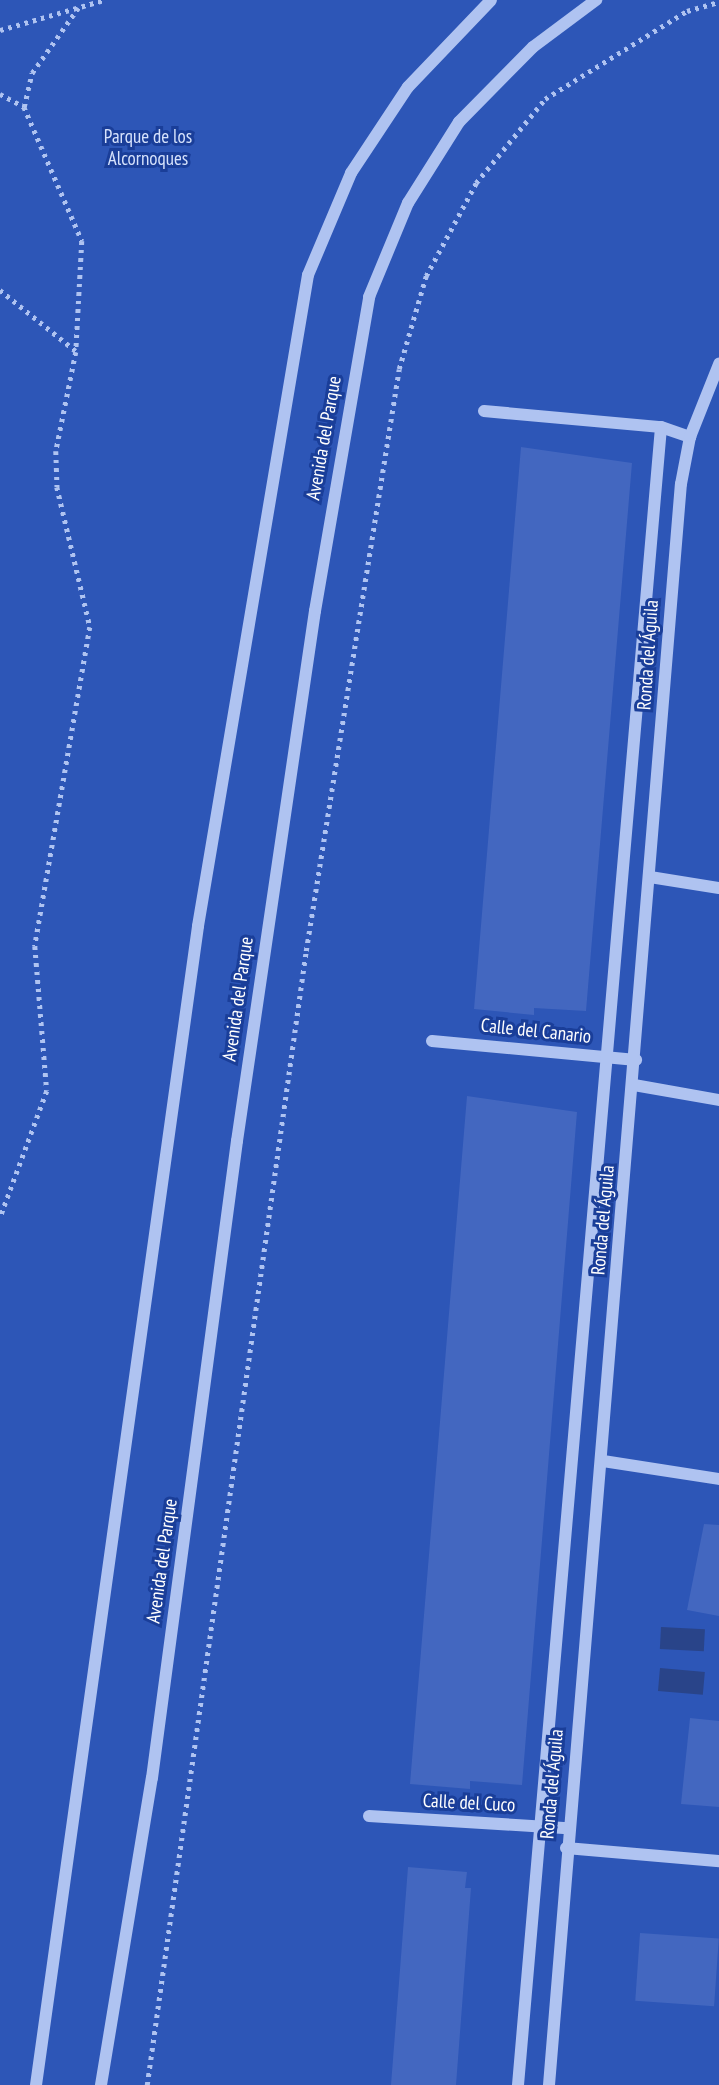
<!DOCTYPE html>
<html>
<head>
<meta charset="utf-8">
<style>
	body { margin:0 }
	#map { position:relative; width:719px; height:2085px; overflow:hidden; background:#1a3e99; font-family:"PT Sans Narrow",sans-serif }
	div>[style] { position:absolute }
	.green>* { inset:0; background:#2d56b7; transform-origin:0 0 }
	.water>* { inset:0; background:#294489; transform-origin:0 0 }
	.building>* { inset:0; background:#4367c0; transform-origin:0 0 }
	.path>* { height:4.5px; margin-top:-2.25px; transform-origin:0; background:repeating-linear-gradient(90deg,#afc3f1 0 3.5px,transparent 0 8.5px) }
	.minor>* { height:12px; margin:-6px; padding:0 6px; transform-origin:6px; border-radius:6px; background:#afc3f1 }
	span { translate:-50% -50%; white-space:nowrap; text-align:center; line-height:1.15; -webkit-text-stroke:6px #1a3e99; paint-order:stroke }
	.park-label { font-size:19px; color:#d6e2fc }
	.street-label { font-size:19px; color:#fff }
</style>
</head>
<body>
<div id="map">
	<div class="green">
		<div style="left:0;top:0;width:719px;height:2085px"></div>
	</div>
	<div class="water">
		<div style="left:661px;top:1627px;width:44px;height:22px;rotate:3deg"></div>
		<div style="left:660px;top:1668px;width:45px;height:23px;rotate:5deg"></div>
	</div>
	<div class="building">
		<div style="clip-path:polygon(521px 447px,632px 463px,586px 1011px,534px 1008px,534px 1015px,474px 1009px)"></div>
		<div style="clip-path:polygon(467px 1096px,577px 1112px,522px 1785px,470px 1781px,470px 1789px,410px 1784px)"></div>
		<div style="clip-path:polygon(704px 1524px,719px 1525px,719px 1616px,687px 1610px)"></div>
		<div style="clip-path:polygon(690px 1718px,719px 1721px,719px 1807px,681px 1804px)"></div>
		<div style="clip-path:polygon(408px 1867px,467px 1872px,465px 1888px,471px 1888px,456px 2085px,391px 2085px)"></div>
		<div style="left:640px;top:1933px;width:79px;height:68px;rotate:4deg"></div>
	</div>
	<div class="path">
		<div style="left:0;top:30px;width:108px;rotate:-16.1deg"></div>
		<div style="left:0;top:94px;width:27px;rotate:28deg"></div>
		<div style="left:24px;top:107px;width:146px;rotate:66.6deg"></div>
		<div style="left:82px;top:241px;width:111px;rotate:93.1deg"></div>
		<div style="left:76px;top:352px;width:101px;rotate:101.4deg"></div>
		<div style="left:56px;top:451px;width:36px;rotate:88deg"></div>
		<div style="left:57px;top:487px;width:144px;rotate:76.7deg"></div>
		<div style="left:90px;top:627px;width:324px;rotate:99.8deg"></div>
		<div style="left:35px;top:946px;width:145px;rotate:85.3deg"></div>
		<div style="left:47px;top:1091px;width:135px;rotate:110.3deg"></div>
		<div style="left:24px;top:107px;width:35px;rotate:-77deg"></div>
		<div style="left:32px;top:73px;width:80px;rotate:-54.7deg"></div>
		<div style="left:0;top:290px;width:97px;rotate:38.8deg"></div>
		<div style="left:147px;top:2085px;width:1145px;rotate:-82.02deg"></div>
		<div style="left:306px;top:951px;width:589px;rotate:-80.92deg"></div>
		<div style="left:399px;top:369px;width:97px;rotate:-73.8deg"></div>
		<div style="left:426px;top:276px;width:106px;rotate:-61.7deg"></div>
		<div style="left:476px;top:183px;width:109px;rotate:-50.6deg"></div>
		<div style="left:545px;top:99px;width:167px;rotate:-31.8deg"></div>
		<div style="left:687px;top:11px;width:33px;rotate:-16deg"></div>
	</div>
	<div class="minor">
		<div style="left:484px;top:411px;width:178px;rotate:5.2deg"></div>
		<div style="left:661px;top:427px;width:31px;rotate:19deg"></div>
		<div style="left:650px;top:877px;width:70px;rotate:9.1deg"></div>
		<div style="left:432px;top:1041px;width:205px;rotate:5.3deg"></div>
		<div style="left:634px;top:1085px;width:86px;rotate:10deg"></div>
		<div style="left:603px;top:1461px;width:117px;rotate:8.8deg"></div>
		<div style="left:369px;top:1816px;width:199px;rotate:3.5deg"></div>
		<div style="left:566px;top:1848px;width:154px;rotate:4.9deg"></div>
		<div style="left:36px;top:2085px;width:1170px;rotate:-82.04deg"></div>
		<div style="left:198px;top:926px;width:660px;rotate:-80.41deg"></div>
		<div style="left:308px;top:275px;width:111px;rotate:-67.1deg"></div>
		<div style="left:351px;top:173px;width:103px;rotate:-56.5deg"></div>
		<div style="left:408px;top:87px;width:120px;rotate:-46.3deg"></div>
		<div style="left:101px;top:2085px;width:311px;rotate:-80.6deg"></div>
		<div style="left:152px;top:1778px;width:643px;rotate:-82.4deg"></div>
		<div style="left:237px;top:1141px;width:536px;rotate:-81.63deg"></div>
		<div style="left:315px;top:611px;width:319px;rotate:-80.2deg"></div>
		<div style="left:369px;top:297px;width:102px;rotate:-67.5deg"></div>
		<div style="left:408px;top:203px;width:96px;rotate:-57.8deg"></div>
		<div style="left:459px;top:122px;width:105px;rotate:-45.4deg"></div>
		<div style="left:533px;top:47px;width:79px;rotate:-36.7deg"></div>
		<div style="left:518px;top:2085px;width:1664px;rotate:-85.07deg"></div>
		<div style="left:549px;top:2085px;width:1606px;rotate:-85.29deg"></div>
		<div style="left:681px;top:484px;width:48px;rotate:-79.2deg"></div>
		<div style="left:690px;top:437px;width:79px;rotate:-68.3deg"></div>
	</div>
	<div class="park-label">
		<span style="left:148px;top:148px">Parque de los<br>Alcornoques</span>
	</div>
	<div class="street-label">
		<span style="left:324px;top:438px;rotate:-80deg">Avenida del Parque</span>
		<span style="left:648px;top:655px;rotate:-86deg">Ronda del Águila</span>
		<span style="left:238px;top:999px;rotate:-82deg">Avenida del Parque</span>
		<span style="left:536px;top:1031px;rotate:6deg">Calle del Canario</span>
		<span style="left:603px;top:1220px;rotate:-85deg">Ronda del Águila</span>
		<span style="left:162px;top:1561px;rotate:-82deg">Avenida del Parque</span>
		<span style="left:552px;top:1784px;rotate:-85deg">Ronda del Águila</span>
		<span style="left:469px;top:1803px;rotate:3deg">Calle del Cuco</span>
	</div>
</div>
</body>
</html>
